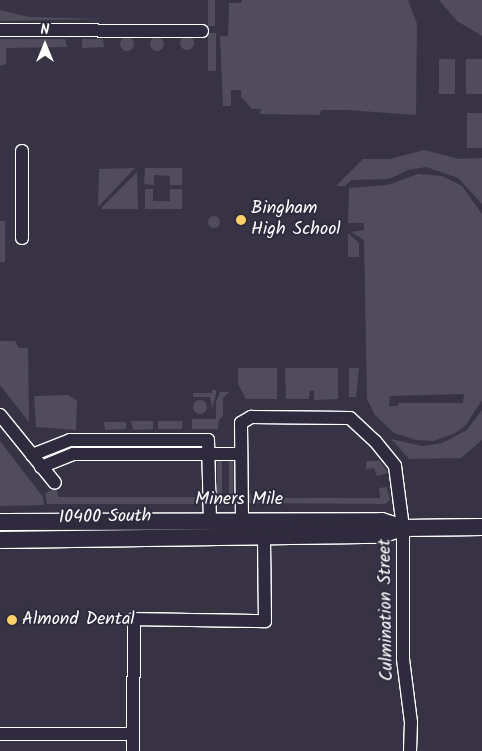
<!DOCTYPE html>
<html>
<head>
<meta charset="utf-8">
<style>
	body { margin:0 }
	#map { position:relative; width:482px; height:751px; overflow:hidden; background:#373345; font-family:Kalam,sans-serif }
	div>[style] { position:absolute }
	.green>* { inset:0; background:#514c5c; transform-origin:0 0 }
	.round { border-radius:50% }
	.roads { filter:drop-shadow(1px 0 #fff) drop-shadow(-1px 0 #fff) drop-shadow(0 1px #fff) drop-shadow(0 -1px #fff) }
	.minor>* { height:12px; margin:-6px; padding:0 6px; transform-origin:6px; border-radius:6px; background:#2f2a3d }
	.major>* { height:16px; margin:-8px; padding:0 8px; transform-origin:8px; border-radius:8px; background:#2f2a3d }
	.dots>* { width:14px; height:14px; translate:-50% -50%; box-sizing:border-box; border:2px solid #2f2a3d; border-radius:50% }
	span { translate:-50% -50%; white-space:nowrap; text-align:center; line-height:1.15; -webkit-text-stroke:4px #2f2a3d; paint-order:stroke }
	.poi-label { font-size:18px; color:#fff }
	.left { translate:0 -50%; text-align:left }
	.street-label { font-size:18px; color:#fff }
	.north { position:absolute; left:20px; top:20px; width:50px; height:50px; -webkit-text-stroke:4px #2f2a3d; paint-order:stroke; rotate:0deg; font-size:14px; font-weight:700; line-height:20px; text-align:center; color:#fff }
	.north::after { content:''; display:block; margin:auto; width:18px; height:22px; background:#fff; clip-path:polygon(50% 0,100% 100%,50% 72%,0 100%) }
</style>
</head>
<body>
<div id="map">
	<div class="green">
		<div style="left:208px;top:0;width:7px;height:26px"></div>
		<div style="clip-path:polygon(242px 0,408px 0,417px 24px,416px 115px,347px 110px,321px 110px,320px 115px,260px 114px,261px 109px,252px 109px,241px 97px,241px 90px,231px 90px,231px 106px,223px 106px,220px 36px,228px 36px,229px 3px,242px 3px)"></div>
		<div style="clip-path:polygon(439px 0,482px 0,482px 36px,457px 21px)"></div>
		<div style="clip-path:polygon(0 10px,29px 17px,104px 19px,0 21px)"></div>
		<div style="left:208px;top:33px;width:8px;height:38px"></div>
		<div class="round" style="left:180px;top:36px;width:14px;height:14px"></div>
		<div class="round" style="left:150px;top:37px;width:14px;height:14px"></div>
		<div class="round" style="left:120px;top:37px;width:14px;height:14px"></div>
		<div style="clip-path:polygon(0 39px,65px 39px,67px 47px,6px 48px,6px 64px,0 66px)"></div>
		<div style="clip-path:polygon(82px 39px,103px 39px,104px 47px,82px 48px)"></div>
		<div style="left:439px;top:59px;width:16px;height:35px"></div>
		<div style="left:466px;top:59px;width:16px;height:35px"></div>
		<div style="left:467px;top:113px;width:15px;height:35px"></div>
		<div style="clip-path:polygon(424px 150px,459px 159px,482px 158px,482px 204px,458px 178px,426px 167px,408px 170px,389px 179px,351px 180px,345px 186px,336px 186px,363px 159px,390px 159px)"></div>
		<div style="clip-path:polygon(135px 168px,99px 206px,98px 205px,99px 169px)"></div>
		<div style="clip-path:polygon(182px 168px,182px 185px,170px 185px,170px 176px,154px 175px,154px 185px,144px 184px,145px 168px)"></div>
		<div style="clip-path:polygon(137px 172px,138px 209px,102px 209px,102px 207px)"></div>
		<div style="clip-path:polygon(evenodd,418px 174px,442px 176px,462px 186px,482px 214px,482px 400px,466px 425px,454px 434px,433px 441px,416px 440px,394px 433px,375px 415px,367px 399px,364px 240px,351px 232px,364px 230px,364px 223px,348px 223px,349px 188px,388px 185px,418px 174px,464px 394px,463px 403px,398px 403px,398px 406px,389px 406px,390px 396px,464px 394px)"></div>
		<div style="clip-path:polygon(145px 189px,153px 189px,153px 201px,170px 201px,170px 189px,182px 189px,182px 209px,145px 209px)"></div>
		<div class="round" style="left:208px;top:216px;width:12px;height:12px"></div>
		<div style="left:0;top:221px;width:5px;height:41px"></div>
		<div style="clip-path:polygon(348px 233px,359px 243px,359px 257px,348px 257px)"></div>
		<div style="clip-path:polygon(0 341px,15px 341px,19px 348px,28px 348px,29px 422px,0 385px)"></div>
		<div style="clip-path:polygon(238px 368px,277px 368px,277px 399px,246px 399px,238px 384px)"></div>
		<div style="clip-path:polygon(285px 368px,338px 368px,338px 399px,314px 400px,314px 391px,310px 391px,309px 399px,286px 399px)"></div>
		<div style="clip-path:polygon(349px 368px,359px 368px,356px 397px,349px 397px)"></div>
		<div style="clip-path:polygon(212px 390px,216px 390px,216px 394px,212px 408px,210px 397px,193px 397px,193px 393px,212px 393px)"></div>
		<div style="clip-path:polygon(220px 392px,229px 392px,223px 398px,223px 416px,219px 420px,218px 429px,192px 429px,192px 419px,216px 419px,216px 402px)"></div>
		<div style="clip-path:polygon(68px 395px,77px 400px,76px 430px,36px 427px,34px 396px)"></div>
		<div class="round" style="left:193px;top:400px;width:14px;height:14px"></div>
		<div style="clip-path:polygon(482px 410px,482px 440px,461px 458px,409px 459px,391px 439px,423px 446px,442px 443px,467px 430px)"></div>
		<div style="clip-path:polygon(131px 421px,153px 421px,153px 429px,133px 430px)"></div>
		<div style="left:158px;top:421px;width:24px;height:8px"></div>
		<div style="clip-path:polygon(104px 422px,126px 422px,126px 429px,105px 430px)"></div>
		<div style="clip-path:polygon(0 441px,43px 497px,44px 505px,0 506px)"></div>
		<div style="left:217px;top:460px;width:5px;height:43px"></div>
		<div style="left:229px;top:460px;width:4px;height:43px"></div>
		<div style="clip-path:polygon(366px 461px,380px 461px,388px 473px,377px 476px,374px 468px,366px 469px)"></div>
		<div style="clip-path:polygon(387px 487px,390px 500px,385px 504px,248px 503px,249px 489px,252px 498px,380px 498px,379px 488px)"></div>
		<div style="clip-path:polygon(201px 488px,203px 500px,196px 504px,47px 504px,45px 494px,53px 489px,57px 490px,58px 497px,200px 497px)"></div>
	</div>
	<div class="roads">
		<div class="minor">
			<div style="left:0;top:30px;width:202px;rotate:0.3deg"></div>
			<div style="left:22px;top:238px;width:87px;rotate:-90deg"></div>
			<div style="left:0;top:415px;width:87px;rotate:51deg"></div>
			<div style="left:32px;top:455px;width:41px;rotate:-21.5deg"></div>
			<div style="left:70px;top:440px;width:138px"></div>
			<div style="left:208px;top:440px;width:80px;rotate:88.6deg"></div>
			<div style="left:41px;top:467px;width:35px;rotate:-22deg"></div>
			<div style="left:73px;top:454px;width:168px"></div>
			<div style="left:242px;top:519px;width:96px;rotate:-90.6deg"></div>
			<div style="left:241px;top:423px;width:12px;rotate:-31deg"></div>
			<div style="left:251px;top:417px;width:99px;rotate:0.6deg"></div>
			<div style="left:350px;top:418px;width:34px;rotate:43deg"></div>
			<div style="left:375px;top:441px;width:32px;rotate:51deg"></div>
			<div style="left:395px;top:466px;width:63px;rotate:82.6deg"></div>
			<div style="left:403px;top:528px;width:131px;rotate:90deg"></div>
			<div style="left:403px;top:659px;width:64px;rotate:82.8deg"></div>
			<div style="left:411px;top:722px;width:29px;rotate:92deg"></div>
			<div style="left:0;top:734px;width:133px"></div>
			<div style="left:133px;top:751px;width:132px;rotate:-89.6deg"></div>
			<div style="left:134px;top:619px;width:131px;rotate:0.9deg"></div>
			<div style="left:265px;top:621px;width:86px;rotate:-90.7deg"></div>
		</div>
		<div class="major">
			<div style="left:0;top:522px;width:382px;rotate:-0.1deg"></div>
			<div style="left:382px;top:521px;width:22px;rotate:18deg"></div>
			<div style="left:0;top:540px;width:381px;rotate:-0.8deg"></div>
			<div style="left:381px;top:535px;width:23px;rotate:-18deg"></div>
			<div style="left:403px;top:528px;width:79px;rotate:-0.7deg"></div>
		</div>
	</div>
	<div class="dots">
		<div style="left:241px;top:220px;background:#ffd166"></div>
		<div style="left:12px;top:620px;background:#ffd166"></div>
	</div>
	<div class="poi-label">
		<span class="left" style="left:251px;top:220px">Bingham<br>High School</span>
		<span class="left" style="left:22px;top:620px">Almond Dental</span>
	</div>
	<div class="street-label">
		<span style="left:239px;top:500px">Miners Mile</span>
		<span style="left:105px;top:518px;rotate:-1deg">10400 South</span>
		<span style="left:387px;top:610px;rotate:-91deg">Culmination Street</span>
	</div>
	<div class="north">N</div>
</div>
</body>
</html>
